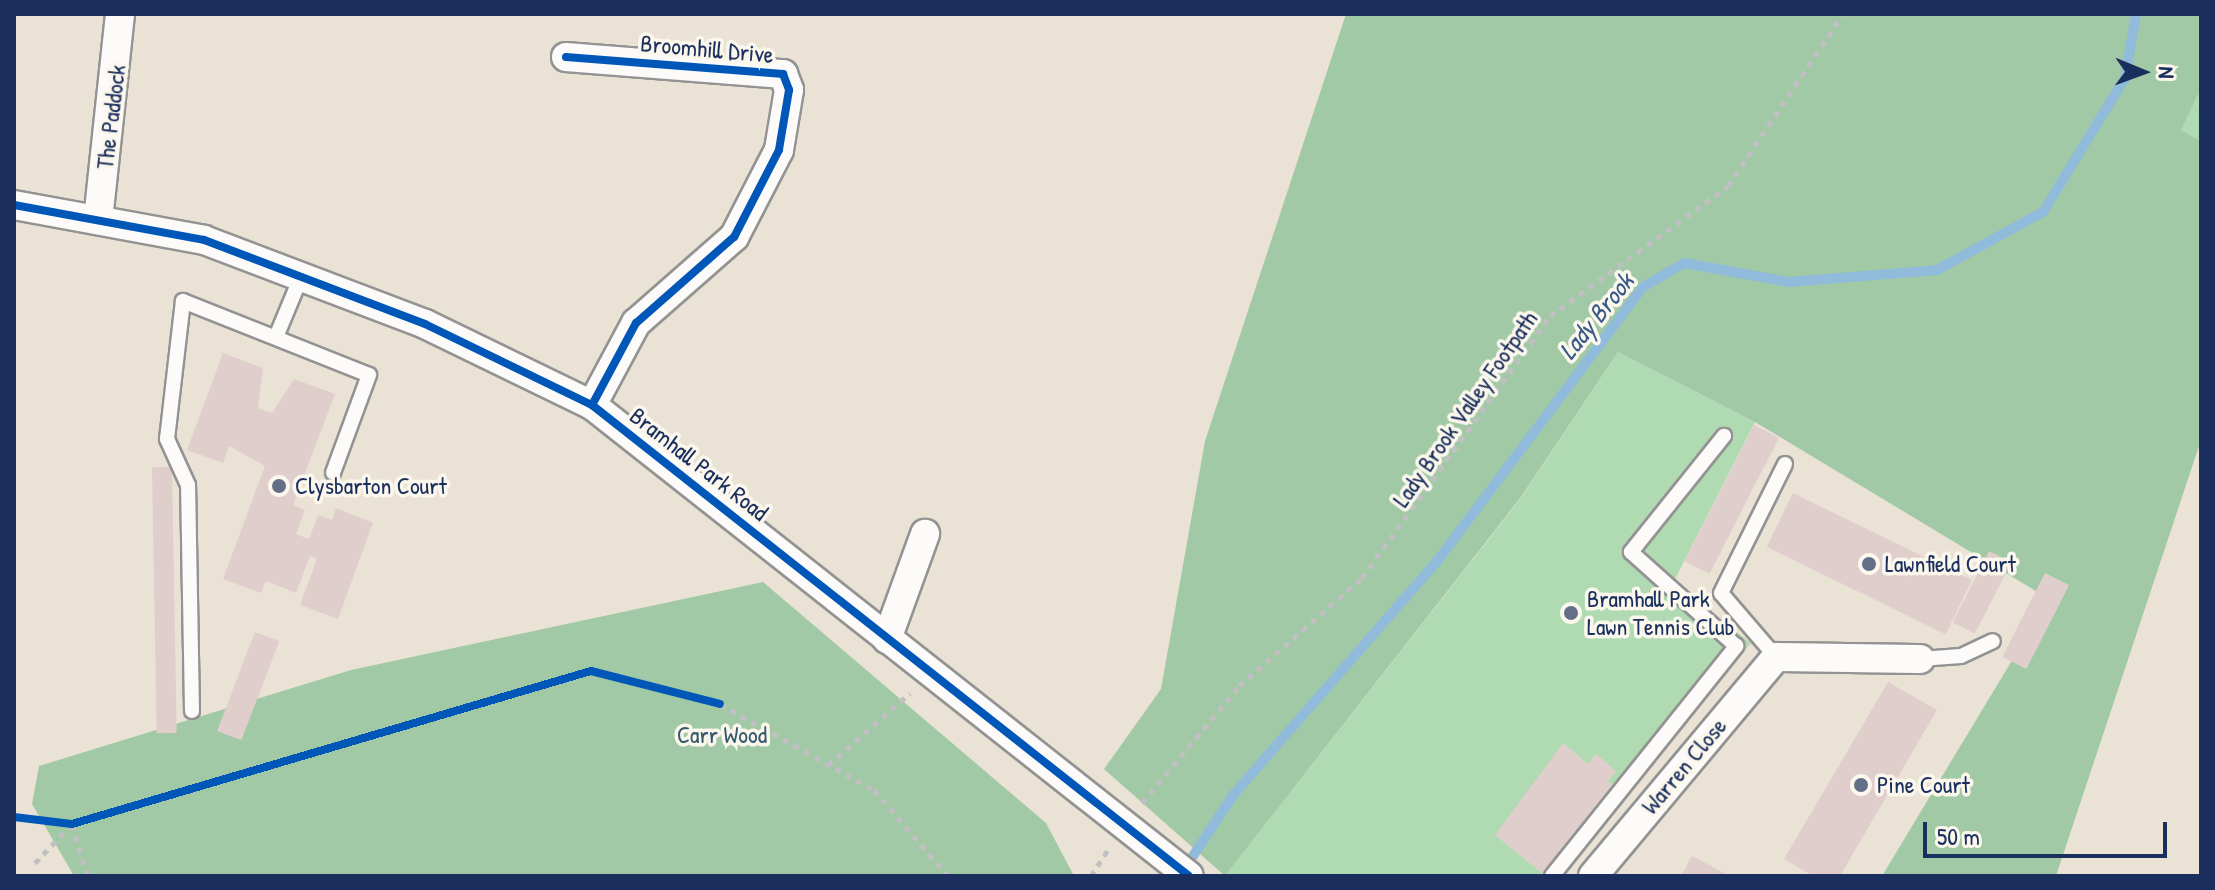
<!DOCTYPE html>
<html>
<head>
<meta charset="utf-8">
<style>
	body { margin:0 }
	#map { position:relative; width:2215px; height:890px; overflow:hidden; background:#eae3d5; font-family:"Patrick Hand",sans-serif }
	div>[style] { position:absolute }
	.green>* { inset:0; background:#b0dab1 }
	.forest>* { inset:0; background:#a2c9a5 }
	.stream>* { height:10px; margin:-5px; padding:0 5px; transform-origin:5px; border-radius:5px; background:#90bbdb }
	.building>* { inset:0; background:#e0cecd; transform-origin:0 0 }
	.path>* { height:5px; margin-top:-2.5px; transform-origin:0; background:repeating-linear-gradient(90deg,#c0c0c2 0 6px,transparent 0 12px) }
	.roads { filter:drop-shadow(2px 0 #939393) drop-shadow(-2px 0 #939393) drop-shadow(0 2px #939393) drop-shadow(0 -2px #939393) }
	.lane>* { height:14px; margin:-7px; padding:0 7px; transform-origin:7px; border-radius:7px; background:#fcfbf9 }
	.street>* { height:28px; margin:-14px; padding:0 14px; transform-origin:14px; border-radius:14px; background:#fcfbf9 }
	.cycleway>* { height:8px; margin:-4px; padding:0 4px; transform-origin:4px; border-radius:4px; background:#0057b8 }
	.dots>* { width:22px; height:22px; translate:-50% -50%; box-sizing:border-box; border:4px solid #fbf7ec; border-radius:50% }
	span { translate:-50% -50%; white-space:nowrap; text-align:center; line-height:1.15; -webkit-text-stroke:7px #fbf7ec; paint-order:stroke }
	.street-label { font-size:24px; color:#1b2f5e }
	.poi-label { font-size:24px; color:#1b2f5e }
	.left { translate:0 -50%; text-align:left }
	.park-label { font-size:24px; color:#34586c }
	.water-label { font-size:26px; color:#375a8a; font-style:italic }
	.frame { position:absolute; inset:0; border:16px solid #1b2f5e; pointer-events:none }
	.north { position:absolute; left:2103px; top:32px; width:80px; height:80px; -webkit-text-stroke:6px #fbf7ec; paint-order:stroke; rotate:91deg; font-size:22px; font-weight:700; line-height:32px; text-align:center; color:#1b2f5e }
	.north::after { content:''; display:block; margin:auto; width:28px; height:36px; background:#1b2f5e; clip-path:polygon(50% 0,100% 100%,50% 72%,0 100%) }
	.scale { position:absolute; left:1923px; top:822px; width:244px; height:36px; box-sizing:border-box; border:4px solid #1b2f5e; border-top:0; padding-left:10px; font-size:24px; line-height:28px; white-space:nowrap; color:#1b2f5e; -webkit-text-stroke:6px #fbf7ec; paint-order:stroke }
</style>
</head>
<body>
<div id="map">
	<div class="green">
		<div style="clip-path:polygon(2201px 89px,2201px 141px,2181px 130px)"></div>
		<div style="clip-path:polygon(1618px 352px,1755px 422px,1673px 583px,1751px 643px,1558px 876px,1225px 876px,1521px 498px)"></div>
	</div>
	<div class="forest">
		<div style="clip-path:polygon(1346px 14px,2201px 14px,2201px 89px,2181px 130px,2201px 141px,2201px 440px,2056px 876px,1882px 876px,2049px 599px,1755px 422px,1618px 352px,1521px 497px,1225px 876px,1104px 769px,1161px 689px,1205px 441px)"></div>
		<div style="clip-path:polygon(763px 582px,1046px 823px,1074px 876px,74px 876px,32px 804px,39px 766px,351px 670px)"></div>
	</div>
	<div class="stream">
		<div style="left:1183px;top:871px;width:92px;rotate:-56.5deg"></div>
		<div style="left:1234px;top:794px;width:310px;rotate:-48.9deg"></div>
		<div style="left:1438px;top:560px;width:341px;rotate:-53.1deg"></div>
		<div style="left:1643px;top:287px;width:48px;rotate:-30.3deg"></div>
		<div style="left:1684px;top:263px;width:107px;rotate:10.3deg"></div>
		<div style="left:1789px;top:282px;width:148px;rotate:-4.6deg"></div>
		<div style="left:1937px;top:270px;width:121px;rotate:-28.7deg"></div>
		<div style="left:2043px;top:212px;width:157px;rotate:-58.5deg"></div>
		<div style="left:2125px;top:78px;width:65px;rotate:-80.2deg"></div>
	</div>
	<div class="building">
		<div style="clip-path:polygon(223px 353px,263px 368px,258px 408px,272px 413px,294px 379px,335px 394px,293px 505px,305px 510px,296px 534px,309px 539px,318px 515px,332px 520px,336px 508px,373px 523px,338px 619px,300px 605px,317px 559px,310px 556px,296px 593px,266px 581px,261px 593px,223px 579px,265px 466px,229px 446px,223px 463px,187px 450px)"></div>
		<div style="left:1754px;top:425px;width:28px;height:153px;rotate:27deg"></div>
		<div style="left:172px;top:467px;width:266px;height:20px;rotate:89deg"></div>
		<div style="left:1793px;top:493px;width:199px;height:60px;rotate:26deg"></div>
		<div style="left:1989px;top:551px;width:25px;height:80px;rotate:27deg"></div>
		<div style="left:2045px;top:573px;width:27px;height:94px;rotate:27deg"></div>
		<div style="left:255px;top:632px;width:26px;height:106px;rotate:21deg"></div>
		<div style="clip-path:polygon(1888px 682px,1937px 710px,1840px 876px,1813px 876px,1784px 859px)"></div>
		<div style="clip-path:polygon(1563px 743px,1588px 764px,1596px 754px,1616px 771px,1608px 781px,1613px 786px,1543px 874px,1495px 835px)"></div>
		<div style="clip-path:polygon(1692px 856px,1730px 876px,1681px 876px)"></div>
	</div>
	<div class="path">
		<div style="left:720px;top:704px;width:176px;rotate:29.2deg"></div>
		<div style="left:874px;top:790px;width:113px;rotate:49.3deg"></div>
		<div style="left:828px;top:765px;width:109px;rotate:-41.3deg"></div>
		<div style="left:1142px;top:803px;width:152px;rotate:-50.3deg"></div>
		<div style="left:1239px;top:686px;width:164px;rotate:-41.3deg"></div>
		<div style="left:1362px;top:578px;width:322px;rotate:-54.3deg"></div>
		<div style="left:1550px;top:316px;width:220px;rotate:-36.1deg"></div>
		<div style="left:1728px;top:186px;width:207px;rotate:-56.2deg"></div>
		<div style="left:35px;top:863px;width:54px;rotate:-46.5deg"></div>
		<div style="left:72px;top:824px;width:54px;rotate:72.9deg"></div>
		<div style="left:1091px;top:876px;width:31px;rotate:-57deg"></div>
	</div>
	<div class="roads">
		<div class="lane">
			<div style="left:276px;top:337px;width:65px;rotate:-67.4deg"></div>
			<div style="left:1776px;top:657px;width:84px;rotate:-130.7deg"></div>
			<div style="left:1721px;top:593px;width:144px;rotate:-63.6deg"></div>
			<div style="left:1920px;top:659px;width:41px;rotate:-4.2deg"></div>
			<div style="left:1961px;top:656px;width:35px;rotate:-25deg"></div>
			<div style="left:192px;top:711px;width:226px;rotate:-91deg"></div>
			<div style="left:188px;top:485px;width:51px;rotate:-114.5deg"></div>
			<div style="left:167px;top:439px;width:139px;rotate:-83.4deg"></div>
			<div style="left:183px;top:301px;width:200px;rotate:21.7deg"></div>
			<div style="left:369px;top:375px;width:104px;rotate:110.2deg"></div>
			<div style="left:1552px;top:876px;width:295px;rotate:-51.3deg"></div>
			<div style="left:1736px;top:646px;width:141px;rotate:-138.2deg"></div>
			<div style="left:1631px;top:552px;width:149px;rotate:-51.3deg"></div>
		</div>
		<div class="street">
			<div style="left:566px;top:57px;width:218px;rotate:4.5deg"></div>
			<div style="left:783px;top:74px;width:17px;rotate:69deg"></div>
			<div style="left:789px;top:90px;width:61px;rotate:99.5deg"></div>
			<div style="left:779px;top:150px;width:98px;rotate:117.3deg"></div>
			<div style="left:734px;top:237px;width:130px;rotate:138.7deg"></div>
			<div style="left:636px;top:323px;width:93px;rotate:118.2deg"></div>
			<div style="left:14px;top:205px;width:193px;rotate:10.4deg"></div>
			<div style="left:204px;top:240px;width:236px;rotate:20.8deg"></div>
			<div style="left:425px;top:324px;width:186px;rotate:25.9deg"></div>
			<div style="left:592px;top:405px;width:760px;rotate:38.27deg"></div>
			<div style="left:98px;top:220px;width:207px;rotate:-83.9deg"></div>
			<div style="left:887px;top:639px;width:112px;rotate:-70.1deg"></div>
			<div style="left:1593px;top:876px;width:285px;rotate:-50.1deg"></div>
			<div style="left:1776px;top:657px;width:144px;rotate:0.8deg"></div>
		</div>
	</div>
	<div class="cycleway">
		<div style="left:566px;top:57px;width:218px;rotate:4.5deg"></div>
		<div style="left:783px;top:74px;width:17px;rotate:69deg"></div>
		<div style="left:789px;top:90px;width:61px;rotate:99.5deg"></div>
		<div style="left:779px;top:150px;width:98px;rotate:117.3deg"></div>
		<div style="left:734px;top:237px;width:130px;rotate:138.7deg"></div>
		<div style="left:636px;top:323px;width:93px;rotate:118.2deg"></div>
		<div style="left:14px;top:205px;width:193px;rotate:10.4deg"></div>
		<div style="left:204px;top:240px;width:236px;rotate:20.8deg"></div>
		<div style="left:425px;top:324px;width:186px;rotate:25.9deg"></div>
		<div style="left:592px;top:405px;width:760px;rotate:38.27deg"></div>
		<div style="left:14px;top:817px;width:58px;rotate:6.9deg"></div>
		<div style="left:72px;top:824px;width:541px;rotate:-16.43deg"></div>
		<div style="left:591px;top:671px;width:133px;rotate:14.3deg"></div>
	</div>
	<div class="dots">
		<div style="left:279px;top:486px;background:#636e88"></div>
		<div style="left:1869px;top:564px;background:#636e88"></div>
		<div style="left:1571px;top:613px;background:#636e88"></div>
		<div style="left:1861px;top:785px;background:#636e88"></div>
	</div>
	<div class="street-label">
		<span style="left:707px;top:49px;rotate:5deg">Broomhill Drive</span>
		<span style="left:111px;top:117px;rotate:-83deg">The Paddock</span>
		<span style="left:1465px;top:409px;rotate:-55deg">Lady Brook Valley Footpath</span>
		<span style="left:699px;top:464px;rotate:38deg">Bramhall Park Road</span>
		<span style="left:1684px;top:766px;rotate:-50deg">Warren Close</span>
	</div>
	<div class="poi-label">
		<span class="left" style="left:295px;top:486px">Clysbarton Court</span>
		<span class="left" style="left:1885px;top:564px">Lawnfield Court</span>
		<span class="left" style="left:1587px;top:613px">Bramhall Park<br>Lawn Tennis Club</span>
		<span class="left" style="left:1877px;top:785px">Pine Court</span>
	</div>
	<div class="park-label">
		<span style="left:722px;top:735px">Carr Wood</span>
	</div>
	<div class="water-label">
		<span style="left:1596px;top:316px;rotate:-51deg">Lady Brook</span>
	</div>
	<div class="frame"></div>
	<div class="north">N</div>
	<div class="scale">50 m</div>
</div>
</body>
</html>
